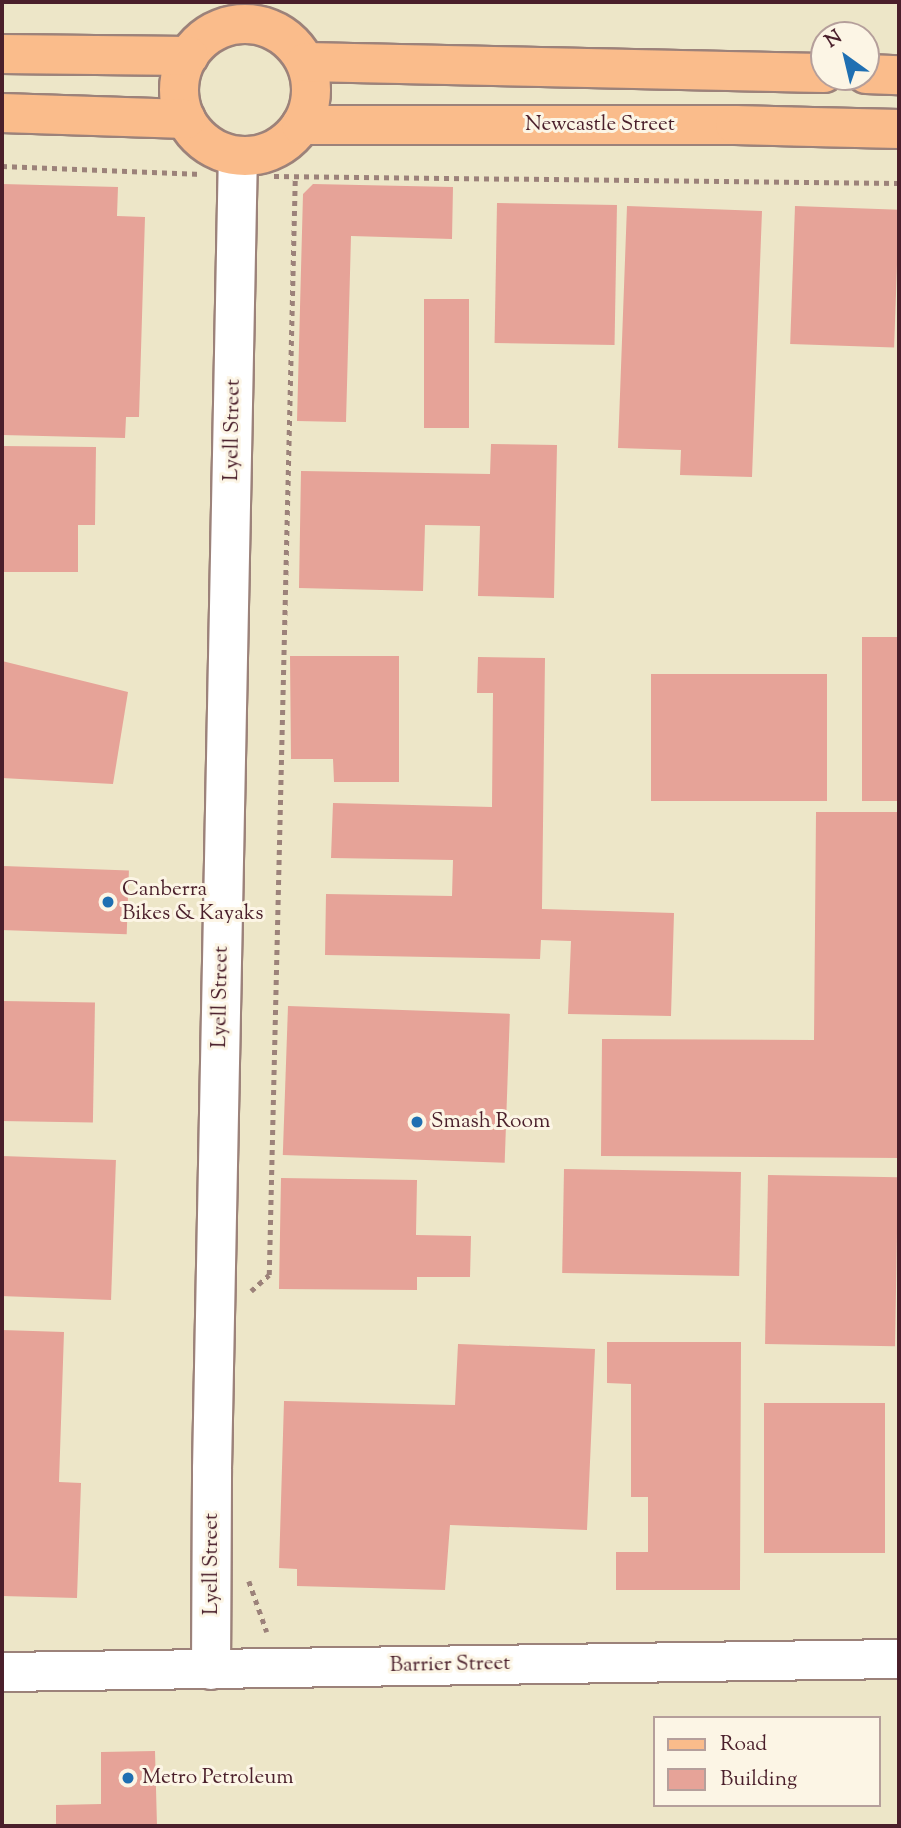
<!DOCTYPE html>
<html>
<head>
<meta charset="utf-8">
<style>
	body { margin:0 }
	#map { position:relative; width:901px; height:1828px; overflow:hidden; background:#ede6c8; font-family:"Sorts Mill Goudy",serif }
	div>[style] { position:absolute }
	.building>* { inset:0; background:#e6a398; transform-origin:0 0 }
	.path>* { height:4.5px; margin-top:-2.25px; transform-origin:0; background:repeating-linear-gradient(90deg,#9c827a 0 5px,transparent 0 10px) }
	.roads { filter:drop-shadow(2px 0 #9c827a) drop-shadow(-2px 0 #9c827a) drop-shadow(0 2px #9c827a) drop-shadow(0 -2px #9c827a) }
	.minor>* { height:38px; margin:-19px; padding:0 19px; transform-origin:19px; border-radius:19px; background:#fff }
	.major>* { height:38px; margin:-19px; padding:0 19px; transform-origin:19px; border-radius:19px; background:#fabc8b }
	.major>.ring { margin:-19px; padding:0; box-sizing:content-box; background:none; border:38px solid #fabc8b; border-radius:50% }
	.dots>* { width:19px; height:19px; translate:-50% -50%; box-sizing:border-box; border:4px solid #fcf5e5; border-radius:50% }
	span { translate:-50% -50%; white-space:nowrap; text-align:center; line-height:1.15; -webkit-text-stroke:6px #fcf5e5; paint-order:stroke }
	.street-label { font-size:21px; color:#4a1f2b }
	.poi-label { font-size:21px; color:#4a1f2b }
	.left { translate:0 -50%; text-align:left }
	.frame { position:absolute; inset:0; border:4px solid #4a1f2b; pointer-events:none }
	.legend { position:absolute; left:653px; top:1716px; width:228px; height:91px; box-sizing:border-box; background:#fcf5e5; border:2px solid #b59f9b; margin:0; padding:9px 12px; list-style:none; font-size:21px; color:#4a1f2b }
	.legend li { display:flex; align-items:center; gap:14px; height:35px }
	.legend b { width:35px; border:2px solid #b59f9b }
	.north { position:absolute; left:810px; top:21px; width:70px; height:70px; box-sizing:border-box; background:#fcf5e5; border:2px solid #b59f9b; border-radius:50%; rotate:326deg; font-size:19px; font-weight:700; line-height:28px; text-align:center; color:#4a1f2b }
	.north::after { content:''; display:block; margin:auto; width:24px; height:32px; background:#1f6fb2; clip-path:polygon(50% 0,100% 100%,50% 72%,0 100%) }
</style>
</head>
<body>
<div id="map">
	<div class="building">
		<div style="clip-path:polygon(2px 184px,118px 187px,117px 216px,145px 217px,139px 417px,126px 417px,125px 438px,2px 435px)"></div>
		<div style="clip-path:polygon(313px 184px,453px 187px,452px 239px,351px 236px,346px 422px,297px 421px,303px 194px)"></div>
		<div style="left:497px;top:203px;width:120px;height:140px;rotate:1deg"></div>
		<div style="clip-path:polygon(627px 206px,762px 211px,752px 477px,680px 475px,681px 450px,618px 448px)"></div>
		<div style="left:795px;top:206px;width:104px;height:138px;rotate:2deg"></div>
		<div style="left:469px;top:299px;width:129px;height:45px;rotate:90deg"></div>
		<div style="clip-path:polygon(491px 444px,557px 445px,554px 598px,478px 596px,480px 526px,425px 525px,423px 591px,299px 588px,301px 471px,490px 474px)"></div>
		<div style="clip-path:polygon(2px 446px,96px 447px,95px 525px,78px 525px,78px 572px,2px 572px)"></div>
		<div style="left:862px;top:637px;width:37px;height:164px"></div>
		<div style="clip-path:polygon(290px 656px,399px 656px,399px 782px,334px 782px,333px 759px,291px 759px)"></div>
		<div style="clip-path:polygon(478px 657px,545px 658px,542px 909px,674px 913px,671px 1016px,568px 1014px,571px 941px,541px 940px,540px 959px,325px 955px,326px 894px,452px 896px,453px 860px,331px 858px,333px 803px,492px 807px,493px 693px,477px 693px)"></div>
		<div style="clip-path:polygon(2px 661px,128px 692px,113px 784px,2px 778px)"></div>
		<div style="left:651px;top:674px;width:176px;height:127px"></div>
		<div style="clip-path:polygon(816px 812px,899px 812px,899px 1158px,601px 1156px,602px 1039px,814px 1040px)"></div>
		<div style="left:3px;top:866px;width:126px;height:64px;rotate:2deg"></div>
		<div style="left:2px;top:1001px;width:93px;height:120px;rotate:1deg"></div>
		<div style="left:288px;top:1006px;width:222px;height:149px;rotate:2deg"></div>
		<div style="left:2px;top:1156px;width:114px;height:140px;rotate:2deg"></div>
		<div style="left:564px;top:1169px;width:177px;height:104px;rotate:1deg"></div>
		<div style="left:768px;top:1175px;width:130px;height:169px;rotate:1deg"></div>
		<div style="clip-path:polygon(281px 1178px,417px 1180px,416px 1235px,471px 1236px,470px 1277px,417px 1277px,417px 1290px,279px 1289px)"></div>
		<div style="clip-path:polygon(2px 1330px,64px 1332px,59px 1482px,81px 1483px,77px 1598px,2px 1596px)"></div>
		<div style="clip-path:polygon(607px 1342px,741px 1342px,740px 1590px,616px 1590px,616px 1552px,648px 1552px,648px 1497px,631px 1497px,631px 1384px,607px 1383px)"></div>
		<div style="clip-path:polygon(458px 1344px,595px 1349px,587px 1530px,450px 1525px,445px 1590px,297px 1586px,297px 1569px,279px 1568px,284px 1401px,455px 1405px)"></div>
		<div style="left:764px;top:1403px;width:121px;height:150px"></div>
		<div style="clip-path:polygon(155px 1751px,157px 1826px,56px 1826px,56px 1805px,101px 1804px,101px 1752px)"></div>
	</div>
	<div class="path">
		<div style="left:2px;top:166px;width:200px;rotate:2.3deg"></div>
		<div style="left:274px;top:176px;width:625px;rotate:0.64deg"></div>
		<div style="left:251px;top:1291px;width:24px;rotate:-42deg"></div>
		<div style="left:269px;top:1275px;width:1099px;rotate:-88.64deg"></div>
		<div style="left:249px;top:1581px;width:54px;rotate:70.6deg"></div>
	</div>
	<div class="roads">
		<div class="minor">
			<div style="left:211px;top:1670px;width:201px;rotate:-89.7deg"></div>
			<div style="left:212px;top:1469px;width:1313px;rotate:-88.87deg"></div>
			<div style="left:2px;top:1672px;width:897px;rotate:-0.83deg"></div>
		</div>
		<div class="major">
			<div class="ring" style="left:179px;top:24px;width:94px;height:94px"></div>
			<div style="left:2px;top:54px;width:187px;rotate:0.6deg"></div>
			<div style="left:306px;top:62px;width:518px;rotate:1.22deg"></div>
			<div style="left:866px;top:74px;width:33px;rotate:2deg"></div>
			<div style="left:2px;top:113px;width:184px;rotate:1.9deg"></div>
			<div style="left:301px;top:125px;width:434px"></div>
			<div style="left:735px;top:125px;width:164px;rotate:1.4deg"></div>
		</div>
	</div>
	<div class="dots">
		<div style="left:108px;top:902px;background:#1f6fb2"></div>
		<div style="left:417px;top:1122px;background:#1f6fb2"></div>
		<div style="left:128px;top:1778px;background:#1f6fb2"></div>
	</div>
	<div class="street-label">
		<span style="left:600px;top:125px">Newcastle Street</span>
		<span style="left:233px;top:430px;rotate:-89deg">Lyell Street</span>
		<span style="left:221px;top:997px;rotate:-89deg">Lyell Street</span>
		<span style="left:212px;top:1564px;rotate:-90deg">Lyell Street</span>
		<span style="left:450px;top:1665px;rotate:-1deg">Barrier Street</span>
	</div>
	<div class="poi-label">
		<span class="left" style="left:122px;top:902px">Canberra<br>Bikes &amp; Kayaks</span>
		<span class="left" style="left:431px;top:1122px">Smash Room</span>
		<span class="left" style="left:142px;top:1778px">Metro Petroleum</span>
	</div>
	<div class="frame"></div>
	<ul class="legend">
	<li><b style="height:9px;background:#fabc8b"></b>Road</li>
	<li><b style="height:19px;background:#e6a398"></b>Building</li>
	</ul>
	<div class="north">N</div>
</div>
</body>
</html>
